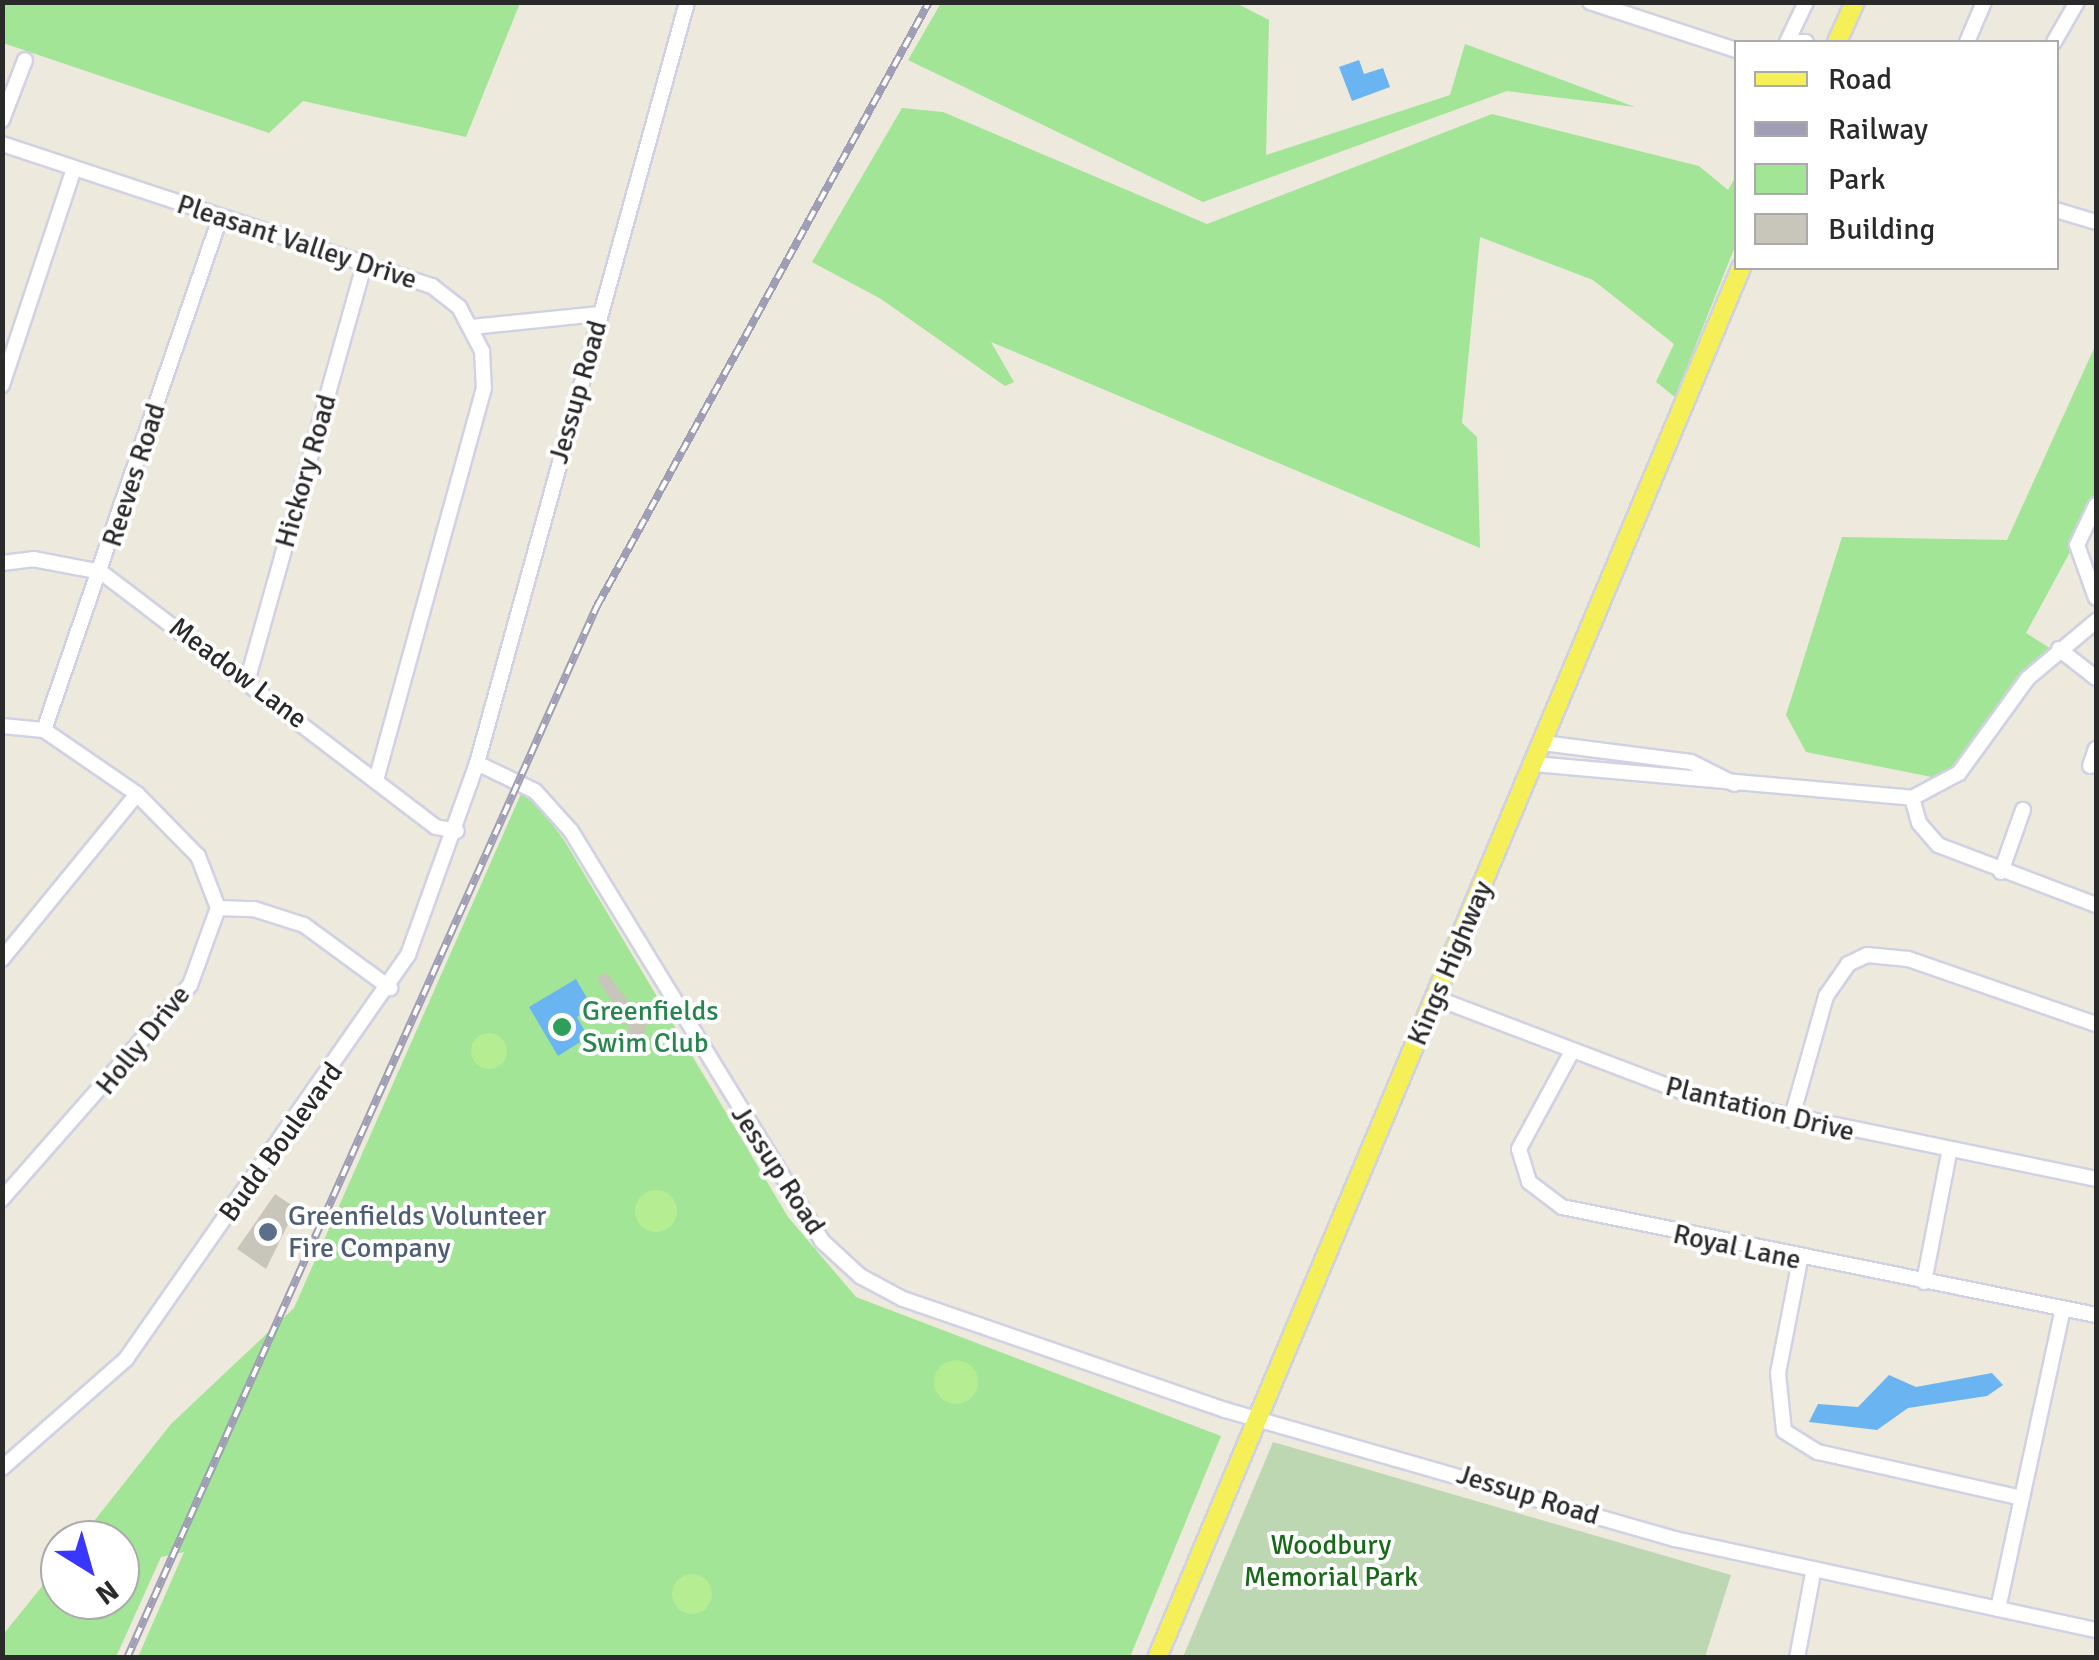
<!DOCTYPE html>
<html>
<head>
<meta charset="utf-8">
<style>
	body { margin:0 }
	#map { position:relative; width:2099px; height:1660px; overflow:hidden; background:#ede9dc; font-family:Signika,sans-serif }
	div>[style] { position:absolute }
	.green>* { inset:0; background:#a2e596 }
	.cemetery>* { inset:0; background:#bdd7b2 }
	.pitch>* { inset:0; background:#b4ed92 }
	.round { border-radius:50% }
	.water>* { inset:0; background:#6bb4f2 }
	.building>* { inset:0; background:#c8c5bb }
	.roads { filter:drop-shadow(2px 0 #d1d1e4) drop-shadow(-2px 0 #d1d1e4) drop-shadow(0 2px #d1d1e4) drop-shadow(0 -2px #d1d1e4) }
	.minor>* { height:14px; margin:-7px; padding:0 7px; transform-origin:7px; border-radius:7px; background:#fff }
	.major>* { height:18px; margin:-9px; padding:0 9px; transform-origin:9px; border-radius:9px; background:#f5ef58 }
	.rail>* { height:8px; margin-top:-4px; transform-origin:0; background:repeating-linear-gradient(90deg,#fff 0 11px,#9f9eb5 0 22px); box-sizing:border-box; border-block:2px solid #9f9eb5 }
	.dots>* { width:28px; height:28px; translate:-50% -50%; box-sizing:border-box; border:5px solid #fff; border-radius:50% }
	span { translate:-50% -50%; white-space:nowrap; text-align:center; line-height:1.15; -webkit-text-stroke:8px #fff; paint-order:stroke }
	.street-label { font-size:28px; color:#2a2a2a }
	.leisure-label { font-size:28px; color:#27864d }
	.left { translate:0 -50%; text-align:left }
	.service-label { font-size:28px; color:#4e5e75 }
	.park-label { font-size:28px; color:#196a18 }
	.frame { position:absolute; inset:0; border:5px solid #2a2a2a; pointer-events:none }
	.legend { position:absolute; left:1734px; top:40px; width:325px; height:230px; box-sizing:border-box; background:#fff; border:2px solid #aaa; margin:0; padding:12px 18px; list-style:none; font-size:30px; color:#2a2a2a }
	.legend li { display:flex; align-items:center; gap:20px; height:50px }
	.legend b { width:50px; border:2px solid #aaa }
	.north { position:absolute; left:40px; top:1520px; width:100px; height:100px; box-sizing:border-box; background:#fff; border:2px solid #aaa; border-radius:50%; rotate:143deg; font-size:28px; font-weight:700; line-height:40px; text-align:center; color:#2a2a2a }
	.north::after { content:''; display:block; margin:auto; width:35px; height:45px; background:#3836ff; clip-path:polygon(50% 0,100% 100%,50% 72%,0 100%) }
</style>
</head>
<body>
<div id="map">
	<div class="green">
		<div style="clip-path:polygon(3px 2px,520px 2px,520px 3px,466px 137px,303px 101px,269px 133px,3px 43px)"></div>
		<div style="clip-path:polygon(941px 3px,1236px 3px,1269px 20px,1266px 155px,1450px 95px,1465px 44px,1635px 107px,1507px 91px,1203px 202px,908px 60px)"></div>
		<div style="clip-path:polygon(902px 108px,943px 112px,1207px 224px,1492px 114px,1699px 166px,1728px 190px,1736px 176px,1736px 244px,1675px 397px,1656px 382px,1674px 344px,1593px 280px,1480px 237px,1462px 423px,1477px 437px,1480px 548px,991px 342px,1014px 382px,1005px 386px,881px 299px,812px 262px)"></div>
		<div style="clip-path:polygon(2096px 344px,2096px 504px,2026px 633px,2056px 652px,1952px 781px,1806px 752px,1786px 715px,1842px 537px,2007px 540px)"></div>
		<div style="clip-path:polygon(524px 787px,564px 840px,788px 1217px,856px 1297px,1221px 1436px,1130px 1657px,138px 1657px,184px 1552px,161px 1557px,116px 1657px,3px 1657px,2px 1636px,60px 1564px,60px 1600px,120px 1600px,120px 1540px,79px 1540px,171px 1424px,294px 1308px)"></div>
	</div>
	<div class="cemetery">
		<div style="clip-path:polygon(1273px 1442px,1731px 1575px,1705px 1657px,1183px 1657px)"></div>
	</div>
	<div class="pitch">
		<div class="round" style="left:471px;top:1033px;width:36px;height:36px"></div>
		<div class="round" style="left:635px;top:1190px;width:42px;height:42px"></div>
		<div class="round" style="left:934px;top:1360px;width:44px;height:44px"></div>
		<div class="round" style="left:672px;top:1574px;width:40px;height:40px"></div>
	</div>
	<div class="water">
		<div style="clip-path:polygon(1359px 60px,1364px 74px,1383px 68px,1390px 87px,1352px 101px,1339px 67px)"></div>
		<div style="clip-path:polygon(576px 979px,592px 1007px,577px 1017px,588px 1037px,558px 1056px,529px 1007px)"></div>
		<div style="clip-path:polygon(1992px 1373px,2003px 1385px,1987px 1396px,1908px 1408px,1877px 1430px,1809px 1422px,1818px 1404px,1858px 1407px,1889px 1375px,1916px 1387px)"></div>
	</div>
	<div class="building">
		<div style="clip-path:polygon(606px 972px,647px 1026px,639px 1044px,633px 1035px,626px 1039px,629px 1029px,597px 978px)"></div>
		<div style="clip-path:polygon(275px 1194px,296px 1208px,266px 1269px,237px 1249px)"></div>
	</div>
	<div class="roads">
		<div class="minor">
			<div style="left:1590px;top:2px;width:154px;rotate:18.2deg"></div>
			<div style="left:1787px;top:42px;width:44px;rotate:-64.6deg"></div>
			<div style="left:1799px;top:42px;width:7px"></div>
			<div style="left:1967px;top:42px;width:43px;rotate:-67deg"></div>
			<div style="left:2054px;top:42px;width:46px;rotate:-60.1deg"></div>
			<div style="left:2px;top:120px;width:64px;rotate:-69deg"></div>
			<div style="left:2px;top:144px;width:453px;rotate:18.3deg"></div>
			<div style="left:432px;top:286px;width:34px;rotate:38deg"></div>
			<div style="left:459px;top:307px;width:50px;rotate:62.4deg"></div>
			<div style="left:482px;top:351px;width:37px;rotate:87deg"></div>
			<div style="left:484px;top:388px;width:408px;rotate:105.4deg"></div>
			<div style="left:2056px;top:210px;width:42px;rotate:16.7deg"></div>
			<div style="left:471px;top:327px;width:130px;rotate:-5.8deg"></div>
			<div style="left:2px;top:385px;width:228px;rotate:-71.6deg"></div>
			<div style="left:2096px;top:505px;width:44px;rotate:115.4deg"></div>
			<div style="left:2077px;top:545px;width:56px;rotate:70.3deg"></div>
			<div style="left:2px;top:563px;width:31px;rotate:-7deg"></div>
			<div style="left:33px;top:559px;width:69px;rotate:10.8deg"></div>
			<div style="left:101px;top:572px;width:421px;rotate:37.3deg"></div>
			<div style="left:436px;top:827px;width:21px;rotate:11deg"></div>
			<div style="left:2059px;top:649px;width:47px;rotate:38.1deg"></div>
			<div style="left:248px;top:678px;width:430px;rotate:-74.3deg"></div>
			<div style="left:2px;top:726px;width:42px;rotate:5.4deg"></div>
			<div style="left:44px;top:730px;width:113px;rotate:34.5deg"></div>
			<div style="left:137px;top:794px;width:87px;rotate:45.5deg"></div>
			<div style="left:198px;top:856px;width:56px;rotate:69deg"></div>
			<div style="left:218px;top:908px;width:82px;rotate:110deg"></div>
			<div style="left:190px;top:985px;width:285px;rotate:131.3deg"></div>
			<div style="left:44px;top:730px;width:541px;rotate:-71.03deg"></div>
			<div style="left:1543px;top:743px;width:149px;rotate:7.3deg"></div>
			<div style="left:1691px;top:762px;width:49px;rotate:26.6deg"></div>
			<div style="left:477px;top:763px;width:64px;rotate:25.8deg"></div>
			<div style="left:535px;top:791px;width:54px;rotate:48deg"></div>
			<div style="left:571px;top:831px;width:481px;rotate:58.5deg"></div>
			<div style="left:822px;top:1241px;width:52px;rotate:42.6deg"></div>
			<div style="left:860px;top:1276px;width:49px;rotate:28.1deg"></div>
			<div style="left:903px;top:1299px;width:341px;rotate:19deg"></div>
			<div style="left:1225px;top:1410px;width:468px;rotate:16deg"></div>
			<div style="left:1675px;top:1539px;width:431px;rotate:12.2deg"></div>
			<div style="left:1534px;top:764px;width:380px;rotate:5.1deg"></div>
			<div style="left:1912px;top:798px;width:53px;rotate:-28deg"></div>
			<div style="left:1959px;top:773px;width:117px;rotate:-54deg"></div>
			<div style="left:2028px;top:678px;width:89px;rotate:-40deg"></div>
			<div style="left:2090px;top:766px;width:18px;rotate:-71deg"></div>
			<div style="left:1912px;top:798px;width:26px;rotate:74deg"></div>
			<div style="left:1919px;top:823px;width:29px;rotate:49deg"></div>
			<div style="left:1938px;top:845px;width:169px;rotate:20.8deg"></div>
			<div style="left:2001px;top:872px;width:66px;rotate:-70.5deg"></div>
			<div style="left:218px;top:908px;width:36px;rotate:2deg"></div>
			<div style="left:254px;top:909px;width:52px;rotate:17.7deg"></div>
			<div style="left:304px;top:925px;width:107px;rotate:36.2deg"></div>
			<div style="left:2px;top:959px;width:213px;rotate:-50.7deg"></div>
			<div style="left:1436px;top:998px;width:273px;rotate:20.8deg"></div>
			<div style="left:1691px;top:1095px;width:414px;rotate:11.7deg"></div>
			<div style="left:1570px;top:1055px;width:107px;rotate:118.5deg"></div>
			<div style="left:1519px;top:1149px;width:34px;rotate:73deg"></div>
			<div style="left:1529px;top:1182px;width:41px;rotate:37.1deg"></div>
			<div style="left:1562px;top:1207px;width:545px;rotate:11.43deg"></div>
			<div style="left:1791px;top:1120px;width:129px;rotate:-74.2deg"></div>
			<div style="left:1826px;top:996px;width:39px;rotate:-55deg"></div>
			<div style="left:1848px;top:964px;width:21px;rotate:-25deg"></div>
			<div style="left:1867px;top:955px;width:41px;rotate:5.6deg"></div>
			<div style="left:1908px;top:959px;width:199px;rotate:19.1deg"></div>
			<div style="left:1800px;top:1260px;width:115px;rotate:101deg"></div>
			<div style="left:1778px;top:1373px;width:58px;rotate:84.1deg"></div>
			<div style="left:1784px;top:1431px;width:40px;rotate:32deg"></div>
			<div style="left:1818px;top:1452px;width:209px;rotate:12.7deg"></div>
			<div style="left:1924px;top:1282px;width:131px;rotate:-79deg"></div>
			<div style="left:2px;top:1468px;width:165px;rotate:-41.3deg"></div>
			<div style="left:126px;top:1359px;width:493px;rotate:-55.1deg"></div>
			<div style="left:408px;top:955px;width:204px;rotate:-70.2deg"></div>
			<div style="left:477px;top:763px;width:789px;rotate:-74.57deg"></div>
			<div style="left:1998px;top:1609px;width:307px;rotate:-77.8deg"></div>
			<div style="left:1797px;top:1658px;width:86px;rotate:-79.3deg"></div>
		</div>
		<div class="major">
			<div style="left:1837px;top:42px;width:44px;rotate:-65.8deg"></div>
			<div style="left:1157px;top:1658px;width:1508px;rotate:-67.21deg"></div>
		</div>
	</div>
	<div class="rail">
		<div style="left:127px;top:1658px;width:1152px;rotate:-65.93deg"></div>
		<div style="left:597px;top:606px;width:689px;rotate:-61.2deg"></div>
	</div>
	<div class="dots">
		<div style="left:562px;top:1027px;background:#2e9e5b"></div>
		<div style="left:268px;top:1232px;background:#5c6f8a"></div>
	</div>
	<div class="street-label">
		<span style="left:297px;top:242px;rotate:18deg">Pleasant Valley Drive</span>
		<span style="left:578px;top:392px;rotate:-74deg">Jessup Road</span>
		<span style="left:306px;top:471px;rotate:-74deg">Hickory Road</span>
		<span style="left:134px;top:475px;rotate:-72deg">Reeves Road</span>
		<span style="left:238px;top:673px;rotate:37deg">Meadow Lane</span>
		<span style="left:1450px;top:963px;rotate:-67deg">Kings Highway</span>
		<span style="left:143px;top:1040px;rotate:-51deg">Holly Drive</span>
		<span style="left:1760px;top:1109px;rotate:14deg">Plantation Drive</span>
		<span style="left:281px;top:1142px;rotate:-54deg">Budd Boulevard</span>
		<span style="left:778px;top:1170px;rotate:57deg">Jessup Road</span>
		<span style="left:1737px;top:1247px;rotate:12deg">Royal Lane</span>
		<span style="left:1528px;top:1495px;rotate:17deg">Jessup Road</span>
	</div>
	<div class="leisure-label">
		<span class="left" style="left:582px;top:1027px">Greenfields<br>Swim Club</span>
	</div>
	<div class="service-label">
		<span class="left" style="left:288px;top:1232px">Greenfields Volunteer<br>Fire Company</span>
	</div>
	<div class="park-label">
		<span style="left:1331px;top:1561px">Woodbury<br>Memorial Park</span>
	</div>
	<div class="frame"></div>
	<ul class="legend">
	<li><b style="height:12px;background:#f5ef58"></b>Road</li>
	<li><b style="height:12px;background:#9f9eb5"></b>Railway</li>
	<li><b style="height:28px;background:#a2e596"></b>Park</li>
	<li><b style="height:28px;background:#c8c5bb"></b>Building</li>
	</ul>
	<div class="north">N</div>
</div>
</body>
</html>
